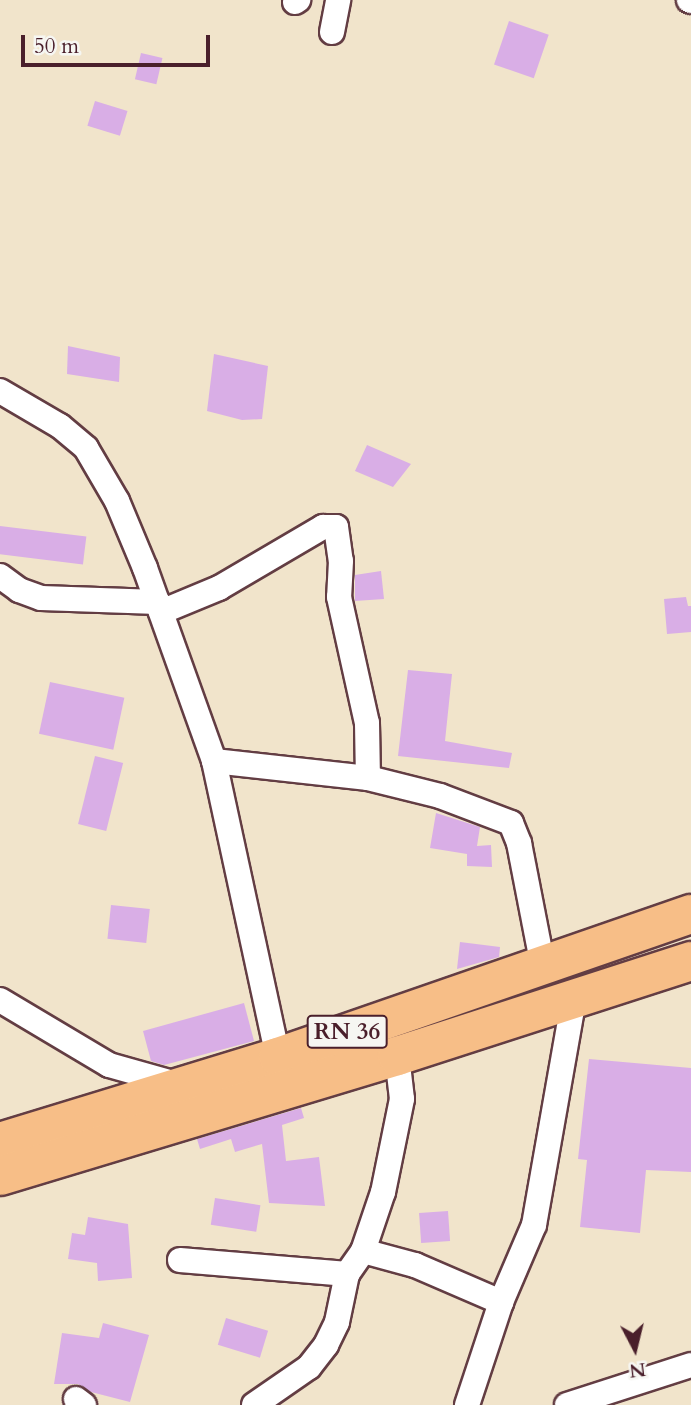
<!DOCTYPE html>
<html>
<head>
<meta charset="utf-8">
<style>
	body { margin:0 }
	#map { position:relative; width:691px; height:1405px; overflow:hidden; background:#f1e4cb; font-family:Cardo,serif }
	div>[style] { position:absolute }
	.building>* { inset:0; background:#d9aee6; transform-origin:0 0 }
	.roads { filter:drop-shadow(2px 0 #633d43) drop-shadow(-2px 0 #633d43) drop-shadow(0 2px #633d43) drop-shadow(0 -2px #633d43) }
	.street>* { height:24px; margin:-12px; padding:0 12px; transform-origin:12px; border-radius:12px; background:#fff }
	.primary>* { height:38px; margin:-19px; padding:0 19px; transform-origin:19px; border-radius:19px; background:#f7be87 }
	span { translate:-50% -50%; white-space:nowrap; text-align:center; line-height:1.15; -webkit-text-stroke:5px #f6f6f2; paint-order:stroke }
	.shield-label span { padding:2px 5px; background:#f6f6f2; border:2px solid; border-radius:5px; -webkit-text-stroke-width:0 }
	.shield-label { font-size:23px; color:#4a1f2b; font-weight:700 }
	.north { position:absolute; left:600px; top:1314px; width:70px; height:70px; -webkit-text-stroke:5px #f6f6f2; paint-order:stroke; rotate:173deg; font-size:19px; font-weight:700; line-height:28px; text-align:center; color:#4a1f2b }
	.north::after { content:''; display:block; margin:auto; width:24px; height:32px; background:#4a1f2b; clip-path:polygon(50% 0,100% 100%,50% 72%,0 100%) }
	.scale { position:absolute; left:21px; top:35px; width:189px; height:32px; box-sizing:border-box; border:4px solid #4a1f2b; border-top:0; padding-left:9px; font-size:21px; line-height:24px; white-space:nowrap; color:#4a1f2b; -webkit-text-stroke:5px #f6f6f2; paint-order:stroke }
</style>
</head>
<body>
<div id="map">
	<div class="building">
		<div style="left:509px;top:21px;width:42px;height:46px;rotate:19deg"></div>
		<div style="left:141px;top:53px;width:22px;height:27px;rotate:13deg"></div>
		<div style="left:95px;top:101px;width:34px;height:26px;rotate:17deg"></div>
		<div style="clip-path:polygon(68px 346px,120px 357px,119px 382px,67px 374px)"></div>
		<div style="clip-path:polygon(214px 354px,268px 366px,262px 419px,242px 420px,207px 411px)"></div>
		<div style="clip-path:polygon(367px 445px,411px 464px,393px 487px,355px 471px)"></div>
		<div style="left:0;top:526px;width:87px;height:28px;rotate:7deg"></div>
		<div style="clip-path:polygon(381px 571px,384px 599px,355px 601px,355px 575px)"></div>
		<div style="clip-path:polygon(686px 597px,688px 606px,691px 606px,691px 632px,667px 634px,664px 599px)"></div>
		<div style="clip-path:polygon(408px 670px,452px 674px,445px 741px,512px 753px,509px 768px,398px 756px)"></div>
		<div style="left:50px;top:682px;width:76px;height:53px;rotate:12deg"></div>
		<div style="left:95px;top:756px;width:29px;height:70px;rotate:14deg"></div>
		<div style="clip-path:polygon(436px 813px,480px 827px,477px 846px,491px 845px,492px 867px,467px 866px,467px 854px,430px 848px)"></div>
		<div style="left:111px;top:905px;width:39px;height:34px;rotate:6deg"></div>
		<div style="clip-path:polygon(460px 942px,500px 947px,499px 957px,457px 969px)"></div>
		<div style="clip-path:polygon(244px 1003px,254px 1041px,164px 1065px,151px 1061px,143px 1031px)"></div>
		<div style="clip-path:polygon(589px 1059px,691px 1068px,691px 1172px,646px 1170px,640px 1233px,580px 1227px,587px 1160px,578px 1159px)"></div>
		<div style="clip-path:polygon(301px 1108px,304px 1118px,282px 1125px,286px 1161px,319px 1157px,325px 1206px,269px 1203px,262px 1144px,235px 1152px,231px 1139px,200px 1149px,197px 1139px)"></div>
		<div style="left:215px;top:1198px;width:46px;height:27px;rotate:9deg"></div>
		<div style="left:448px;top:1211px;width:30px;height:29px;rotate:86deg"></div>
		<div style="clip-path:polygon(88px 1217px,128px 1224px,132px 1278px,98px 1281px,97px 1263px,68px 1259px,72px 1233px,85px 1235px)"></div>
		<div style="left:226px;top:1318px;width:44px;height:28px;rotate:17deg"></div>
		<div style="clip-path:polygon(103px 1323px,149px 1335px,130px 1402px,91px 1392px,78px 1384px,54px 1384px,62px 1333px,99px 1338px)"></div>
	</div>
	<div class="roads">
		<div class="street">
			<div style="left:689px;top:0;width:2px;rotate:27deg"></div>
			<div style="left:295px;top:2px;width:4px;rotate:-34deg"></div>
			<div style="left:332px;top:32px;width:33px;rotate:-79deg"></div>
			<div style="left:0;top:391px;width:69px;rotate:30.3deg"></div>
			<div style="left:60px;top:426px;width:34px;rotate:40deg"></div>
			<div style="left:86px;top:448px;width:61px;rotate:59.7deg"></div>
			<div style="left:117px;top:501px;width:73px;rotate:67.3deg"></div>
			<div style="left:145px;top:568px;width:205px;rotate:70.3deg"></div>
			<div style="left:214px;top:761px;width:303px;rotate:77.8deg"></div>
			<div style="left:0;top:576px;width:24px;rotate:36deg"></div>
			<div style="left:19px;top:590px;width:23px;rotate:20deg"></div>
			<div style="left:41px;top:598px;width:117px;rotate:2deg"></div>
			<div style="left:161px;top:612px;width:63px;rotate:-22.5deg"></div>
			<div style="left:219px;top:588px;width:121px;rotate:-30.4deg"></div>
			<div style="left:323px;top:527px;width:13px"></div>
			<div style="left:336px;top:527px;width:34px;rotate:82deg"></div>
			<div style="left:341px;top:561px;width:36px;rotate:93deg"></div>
			<div style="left:339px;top:597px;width:129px;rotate:77.5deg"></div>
			<div style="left:367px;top:723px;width:55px;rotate:89deg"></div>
			<div style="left:214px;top:761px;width:155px;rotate:6.3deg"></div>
			<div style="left:368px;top:778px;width:74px;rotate:14deg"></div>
			<div style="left:440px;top:796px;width:76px;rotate:20.8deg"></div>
			<div style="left:511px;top:823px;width:22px;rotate:68deg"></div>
			<div style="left:519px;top:843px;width:125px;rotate:79deg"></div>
			<div style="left:0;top:1000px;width:127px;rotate:30.8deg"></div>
			<div style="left:109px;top:1065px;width:74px;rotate:15.7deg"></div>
			<div style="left:397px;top:1056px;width:43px;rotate:83.4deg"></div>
			<div style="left:402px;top:1099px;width:95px;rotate:101.5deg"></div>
			<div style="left:383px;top:1192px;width:62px;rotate:108.7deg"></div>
			<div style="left:363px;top:1251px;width:54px;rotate:15.1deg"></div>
			<div style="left:415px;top:1265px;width:94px;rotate:23.3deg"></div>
			<div style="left:180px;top:1260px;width:168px;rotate:4.8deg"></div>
			<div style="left:76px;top:1399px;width:10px;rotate:37deg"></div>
			<div style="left:254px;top:1405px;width:67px;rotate:-34.6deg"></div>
			<div style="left:309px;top:1367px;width:28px;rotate:-52deg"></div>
			<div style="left:326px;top:1345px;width:25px;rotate:-64deg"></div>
			<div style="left:337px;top:1322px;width:49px;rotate:-78.2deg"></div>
			<div style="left:347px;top:1274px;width:28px;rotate:-55deg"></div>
			<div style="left:467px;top:1405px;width:108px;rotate:-71.7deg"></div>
			<div style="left:501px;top:1302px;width:84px;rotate:-66.8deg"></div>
			<div style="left:534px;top:1225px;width:230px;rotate:-80deg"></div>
			<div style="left:567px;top:1405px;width:130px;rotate:-17.9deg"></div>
		</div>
		<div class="primary">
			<div style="left:0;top:1142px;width:291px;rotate:-17deg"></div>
			<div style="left:278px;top:1057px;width:437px;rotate:-19.1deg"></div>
			<div style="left:0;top:1176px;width:415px;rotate:-16.8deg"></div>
			<div style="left:397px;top:1056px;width:309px;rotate:-17.9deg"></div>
		</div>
	</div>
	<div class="shield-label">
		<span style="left:347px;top:1032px">RN 36</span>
	</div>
	<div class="north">N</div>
	<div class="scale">50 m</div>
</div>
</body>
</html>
